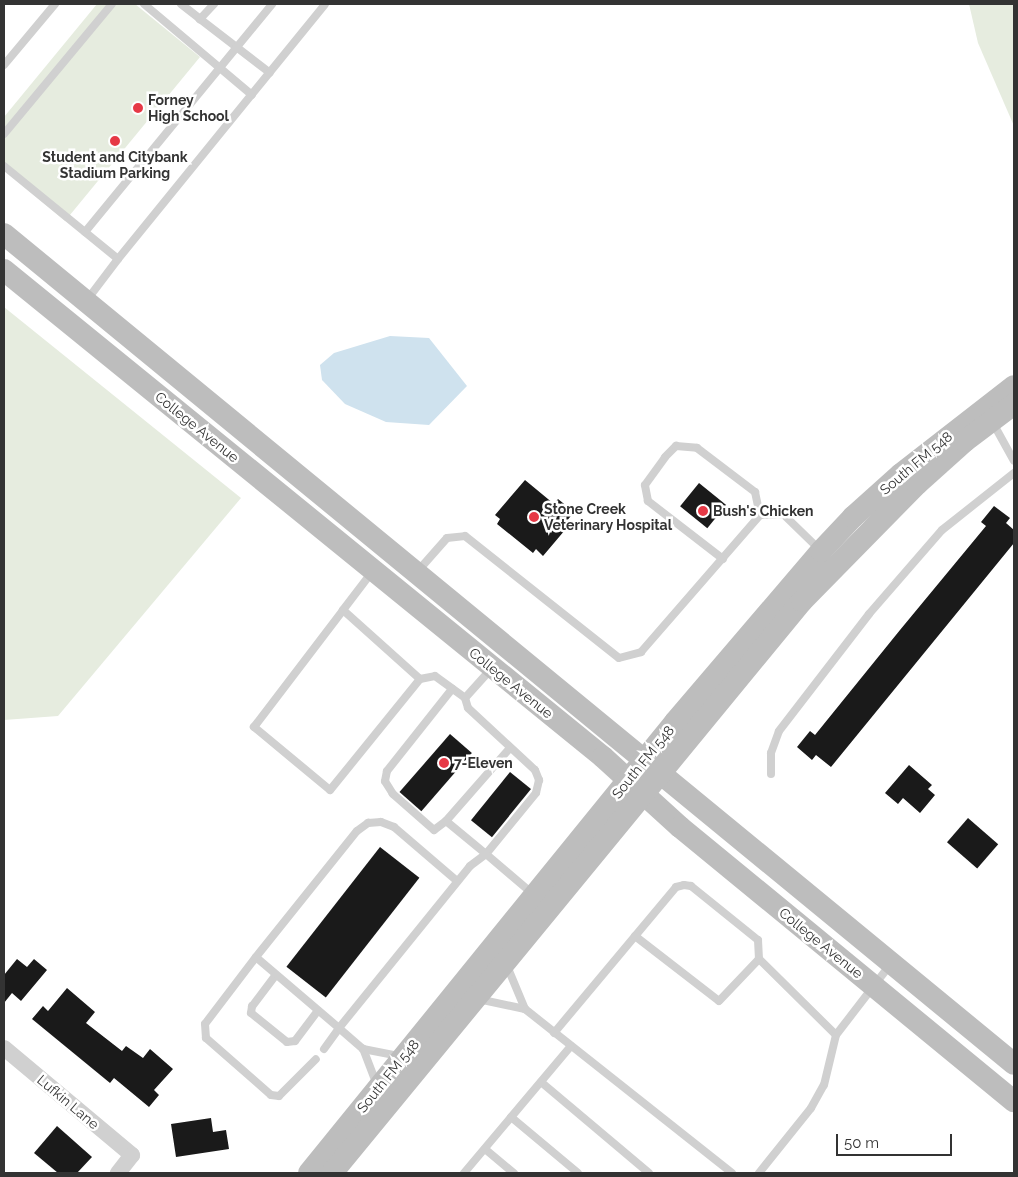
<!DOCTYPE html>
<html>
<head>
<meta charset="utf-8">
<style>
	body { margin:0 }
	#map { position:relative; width:1018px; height:1177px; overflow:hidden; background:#fff; font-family:Raleway,sans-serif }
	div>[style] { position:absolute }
	.green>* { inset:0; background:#e6ecdf }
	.water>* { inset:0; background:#cfe2ee }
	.building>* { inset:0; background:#1a1a1a; transform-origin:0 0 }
	.lane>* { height:8px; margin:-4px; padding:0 4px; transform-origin:4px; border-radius:4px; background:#d0d0d0 }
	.street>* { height:16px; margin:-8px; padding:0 8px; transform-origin:8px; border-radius:8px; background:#d0d0d0 }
	.secondary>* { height:22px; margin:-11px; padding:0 11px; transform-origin:11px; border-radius:11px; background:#bdbdbd }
	.dots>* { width:14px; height:14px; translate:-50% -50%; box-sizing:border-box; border:2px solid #fff; border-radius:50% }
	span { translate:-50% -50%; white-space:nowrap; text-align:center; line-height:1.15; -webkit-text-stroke:5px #fff; paint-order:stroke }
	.poi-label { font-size:14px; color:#333; font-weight:700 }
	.left { translate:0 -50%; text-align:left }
	.street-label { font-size:14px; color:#333 }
	.frame { position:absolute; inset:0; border:5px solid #333; pointer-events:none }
	.scale { position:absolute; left:836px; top:1134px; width:116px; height:22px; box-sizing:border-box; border:2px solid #333; border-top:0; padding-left:6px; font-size:15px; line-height:18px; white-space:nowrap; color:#333; -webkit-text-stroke:4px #fff; paint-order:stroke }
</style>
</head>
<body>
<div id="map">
	<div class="green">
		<div style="clip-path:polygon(97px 4px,135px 4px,200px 57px,65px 221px,4px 170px,4px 117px)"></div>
		<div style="clip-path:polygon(969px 4px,1014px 4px,1014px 126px,978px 43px)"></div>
		<div style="clip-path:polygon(4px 307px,241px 498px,58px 716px,4px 720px)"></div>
	</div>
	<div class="water">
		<div style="clip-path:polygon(390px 336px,429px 338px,467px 386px,429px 425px,386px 422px,345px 404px,322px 380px,320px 365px,334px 353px)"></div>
	</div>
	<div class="building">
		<div style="clip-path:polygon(525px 480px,554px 504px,558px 499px,574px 512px,562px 527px,565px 530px,543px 556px,536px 549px,533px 553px,497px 524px,500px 519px,495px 515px)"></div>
		<div style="left:699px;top:483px;width:35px;height:30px;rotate:39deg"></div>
		<div style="clip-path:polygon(994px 506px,1010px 518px,1006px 523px,1014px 530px,1014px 543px,831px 767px,816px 755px,812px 760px,797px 747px,810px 731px,815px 735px,900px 630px,986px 526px,981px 522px)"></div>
		<div style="left:450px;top:734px;width:29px;height:77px;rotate:41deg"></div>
		<div style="clip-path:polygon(909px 765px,932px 785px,928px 789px,935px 795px,920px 813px,903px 798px,898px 804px,885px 793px)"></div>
		<div style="left:510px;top:772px;width:27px;height:62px;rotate:39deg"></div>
		<div style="left:968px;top:818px;width:40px;height:32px;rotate:41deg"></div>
		<div style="left:380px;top:847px;width:50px;height:152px;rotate:38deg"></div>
		<div style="clip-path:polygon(17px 959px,27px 967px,34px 959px,47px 970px,21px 1001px,12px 993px,4px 1003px,4px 975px)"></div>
		<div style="clip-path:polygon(67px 988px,95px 1012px,86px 1023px,122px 1051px,126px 1046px,143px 1058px,150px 1049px,173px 1069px,154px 1090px,159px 1095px,149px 1107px,114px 1078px,110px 1083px,32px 1019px,43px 1006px,48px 1011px)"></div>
		<div style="clip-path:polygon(211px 1118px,213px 1132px,226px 1130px,229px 1149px,176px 1157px,171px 1124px)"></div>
		<div style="clip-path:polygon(57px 1126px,92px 1157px,77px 1173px,58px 1173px,34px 1153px)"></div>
	</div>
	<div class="lane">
		<div style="left:144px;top:4px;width:141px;rotate:40.1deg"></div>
		<div style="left:181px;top:4px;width:24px;rotate:38deg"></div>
		<div style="left:214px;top:4px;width:21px;rotate:133deg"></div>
		<div style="left:200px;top:19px;width:88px;rotate:37.6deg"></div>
		<div style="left:4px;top:65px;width:80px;rotate:-50.1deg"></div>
		<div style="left:4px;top:134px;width:169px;rotate:-50.3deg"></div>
		<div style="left:4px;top:166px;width:147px;rotate:39.2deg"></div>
		<div style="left:118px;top:259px;width:51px;rotate:127.1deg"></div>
		<div style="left:85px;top:232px;width:295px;rotate:-50.6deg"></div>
		<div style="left:118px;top:259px;width:328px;rotate:-50.9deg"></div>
		<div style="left:993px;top:423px;width:43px;rotate:61.1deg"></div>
		<div style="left:723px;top:559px;width:95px;rotate:-142.3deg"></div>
		<div style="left:648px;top:501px;width:16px;rotate:-101deg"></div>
		<div style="left:645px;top:485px;width:34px;rotate:-54deg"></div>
		<div style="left:665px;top:457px;width:16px;rotate:-45deg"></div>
		<div style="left:676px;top:446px;width:21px;rotate:5deg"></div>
		<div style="left:697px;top:448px;width:73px;rotate:37.2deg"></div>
		<div style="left:755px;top:492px;width:24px;rotate:78deg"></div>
		<div style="left:417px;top:572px;width:45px;rotate:-48.6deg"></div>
		<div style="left:447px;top:538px;width:18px;rotate:-6deg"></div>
		<div style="left:465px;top:536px;width:196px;rotate:38.4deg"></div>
		<div style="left:619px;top:658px;width:23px;rotate:-15deg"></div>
		<div style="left:641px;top:652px;width:181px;rotate:-49deg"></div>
		<div style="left:760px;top:515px;width:23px;rotate:-2deg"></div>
		<div style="left:783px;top:514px;width:52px;rotate:44.2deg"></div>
		<div style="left:343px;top:610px;width:103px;rotate:41.9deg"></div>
		<div style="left:420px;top:679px;width:143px;rotate:129deg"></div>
		<div style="left:330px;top:790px;width:99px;rotate:-140.3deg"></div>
		<div style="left:254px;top:727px;width:147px;rotate:-52.7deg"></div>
		<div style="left:343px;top:610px;width:48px;rotate:-52.7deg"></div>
		<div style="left:492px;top:668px;width:40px;rotate:132deg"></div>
		<div style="left:465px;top:698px;width:10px;rotate:73deg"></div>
		<div style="left:468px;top:708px;width:91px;rotate:42.8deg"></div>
		<div style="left:535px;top:770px;width:11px;rotate:68deg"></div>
		<div style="left:539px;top:780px;width:13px;rotate:103deg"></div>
		<div style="left:536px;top:793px;width:79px;rotate:129.3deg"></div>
		<div style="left:486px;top:854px;width:62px;rotate:40.4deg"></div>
		<div style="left:420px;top:679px;width:15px;rotate:-11deg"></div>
		<div style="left:435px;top:676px;width:37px;rotate:36deg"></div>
		<div style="left:771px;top:774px;width:21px;rotate:-90deg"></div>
		<div style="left:771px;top:753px;width:23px;rotate:-70deg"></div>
		<div style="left:779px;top:731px;width:148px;rotate:-52.4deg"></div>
		<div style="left:869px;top:614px;width:111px;rotate:-49deg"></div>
		<div style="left:942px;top:530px;width:92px;rotate:-38.4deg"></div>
		<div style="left:446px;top:821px;width:97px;rotate:-48.8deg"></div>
		<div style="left:635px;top:936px;width:106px;rotate:37.7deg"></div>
		<div style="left:719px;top:1001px;width:58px;rotate:-46.4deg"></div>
		<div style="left:256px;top:957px;width:84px;rotate:127.3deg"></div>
		<div style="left:205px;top:1024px;width:14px;rotate:86deg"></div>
		<div style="left:206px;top:1038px;width:86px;rotate:41.2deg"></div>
		<div style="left:271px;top:1095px;width:8px;rotate:7deg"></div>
		<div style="left:279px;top:1096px;width:52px;rotate:-45deg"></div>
		<div style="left:275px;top:976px;width:38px;rotate:127deg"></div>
		<div style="left:252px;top:1006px;width:7px;rotate:98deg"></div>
		<div style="left:251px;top:1013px;width:46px;rotate:38.9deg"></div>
		<div style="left:287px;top:1042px;width:8px;rotate:-7deg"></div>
		<div style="left:295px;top:1041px;width:38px;rotate:-53deg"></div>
		<div style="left:478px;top:999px;width:48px;rotate:12deg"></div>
		<div style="left:525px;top:1009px;width:47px;rotate:-112.7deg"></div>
		<div style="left:525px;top:1009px;width:264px;rotate:38.4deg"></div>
		<div style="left:554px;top:1033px;width:190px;rotate:-50.1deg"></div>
		<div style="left:676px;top:887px;width:8px;rotate:-14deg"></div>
		<div style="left:684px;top:885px;width:7px;rotate:8deg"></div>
		<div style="left:691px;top:886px;width:86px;rotate:38.9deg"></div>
		<div style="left:758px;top:940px;width:19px;rotate:87deg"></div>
		<div style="left:759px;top:959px;width:108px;rotate:44.6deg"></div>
		<div style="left:324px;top:1049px;width:26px;rotate:-54deg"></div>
		<div style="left:339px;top:1028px;width:109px;rotate:-139.5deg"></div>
		<div style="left:256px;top:957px;width:161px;rotate:-51.3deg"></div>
		<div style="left:357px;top:831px;width:14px;rotate:-36deg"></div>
		<div style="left:368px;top:823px;width:13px;rotate:-4deg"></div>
		<div style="left:381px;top:822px;width:14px;rotate:21deg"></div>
		<div style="left:394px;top:827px;width:83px;rotate:40.6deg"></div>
		<div style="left:363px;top:1049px;width:36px;rotate:11deg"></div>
		<div style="left:541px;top:1082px;width:141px;rotate:40.1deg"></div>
		<div style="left:377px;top:1085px;width:39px;rotate:-111deg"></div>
		<div style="left:363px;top:1049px;width:32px;rotate:-139deg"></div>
		<div style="left:339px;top:1028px;width:208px;rotate:-51deg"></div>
		<div style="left:470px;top:866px;width:20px;rotate:-37deg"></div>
		<div style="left:486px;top:854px;width:52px;rotate:-140.5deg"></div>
		<div style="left:446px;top:821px;width:15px;rotate:143deg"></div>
		<div style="left:434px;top:830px;width:55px;rotate:-138.7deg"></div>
		<div style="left:393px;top:794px;width:15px;rotate:-122deg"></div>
		<div style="left:385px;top:781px;width:10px;rotate:-79deg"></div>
		<div style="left:387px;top:771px;width:105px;rotate:-51.6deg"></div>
		<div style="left:511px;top:1117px;width:87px;rotate:39.9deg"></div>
		<div style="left:485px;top:1149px;width:38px;rotate:40deg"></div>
		<div style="left:464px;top:1173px;width:166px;rotate:-49.9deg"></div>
		<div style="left:759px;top:1173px;width:83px;rotate:-51.3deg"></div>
		<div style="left:811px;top:1108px;width:26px;rotate:-61deg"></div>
		<div style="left:824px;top:1085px;width:51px;rotate:-76.5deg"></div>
		<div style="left:836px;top:1035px;width:88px;rotate:-52.4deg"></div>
	</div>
	<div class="street">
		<div style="left:4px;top:1048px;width:167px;rotate:39.9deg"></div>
		<div style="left:132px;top:1155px;width:23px;rotate:128deg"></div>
	</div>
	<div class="secondary">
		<div style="left:4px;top:234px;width:1307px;rotate:39.41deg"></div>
		<div style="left:4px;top:270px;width:772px;rotate:39.11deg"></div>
		<div style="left:603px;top:757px;width:104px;rotate:42.3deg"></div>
		<div style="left:680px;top:827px;width:432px;rotate:39.4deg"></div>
		<div style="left:309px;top:1173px;width:581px;rotate:-50.94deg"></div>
		<div style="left:675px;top:722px;width:225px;rotate:-49.5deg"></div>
		<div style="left:821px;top:551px;width:47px;rotate:-46.7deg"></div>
		<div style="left:853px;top:517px;width:64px;rotate:-41.9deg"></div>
		<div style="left:901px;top:474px;width:143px;rotate:-37.9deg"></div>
		<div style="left:332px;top:1173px;width:740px;rotate:-50.59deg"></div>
		<div style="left:802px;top:601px;width:164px;rotate:-45.5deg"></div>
		<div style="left:917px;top:484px;width:64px;rotate:-41.9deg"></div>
		<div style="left:965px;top:441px;width:61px;rotate:-37.1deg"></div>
	</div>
	<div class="dots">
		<div style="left:138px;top:108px;background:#e63946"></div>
		<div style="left:115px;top:141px;background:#e63946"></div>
		<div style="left:703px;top:511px;background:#e63946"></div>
		<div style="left:534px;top:517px;background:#e63946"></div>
		<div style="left:444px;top:763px;background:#e63946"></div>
	</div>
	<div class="poi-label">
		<span class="left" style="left:148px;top:108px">Forney<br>High School</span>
		<span style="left:115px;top:165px">Student and Citybank<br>Stadium Parking</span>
		<span class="left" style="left:544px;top:517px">Stone Creek<br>Veterinary Hospital</span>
		<span class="left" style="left:713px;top:511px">Bush's Chicken</span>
		<span class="left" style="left:454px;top:763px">7-Eleven</span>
	</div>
	<div class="street-label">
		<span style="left:197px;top:427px;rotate:39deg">College Avenue</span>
		<span style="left:916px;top:463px;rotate:-40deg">South FM 548</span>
		<span style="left:511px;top:683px;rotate:39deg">College Avenue</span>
		<span style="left:643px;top:762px;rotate:-51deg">South FM 548</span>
		<span style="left:821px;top:943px;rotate:39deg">College Avenue</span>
		<span style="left:388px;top:1076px;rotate:-51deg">South FM 548</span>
		<span style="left:68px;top:1102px;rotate:40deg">Lufkin Lane</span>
	</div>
	<div class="frame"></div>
	<div class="scale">50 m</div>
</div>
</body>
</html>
